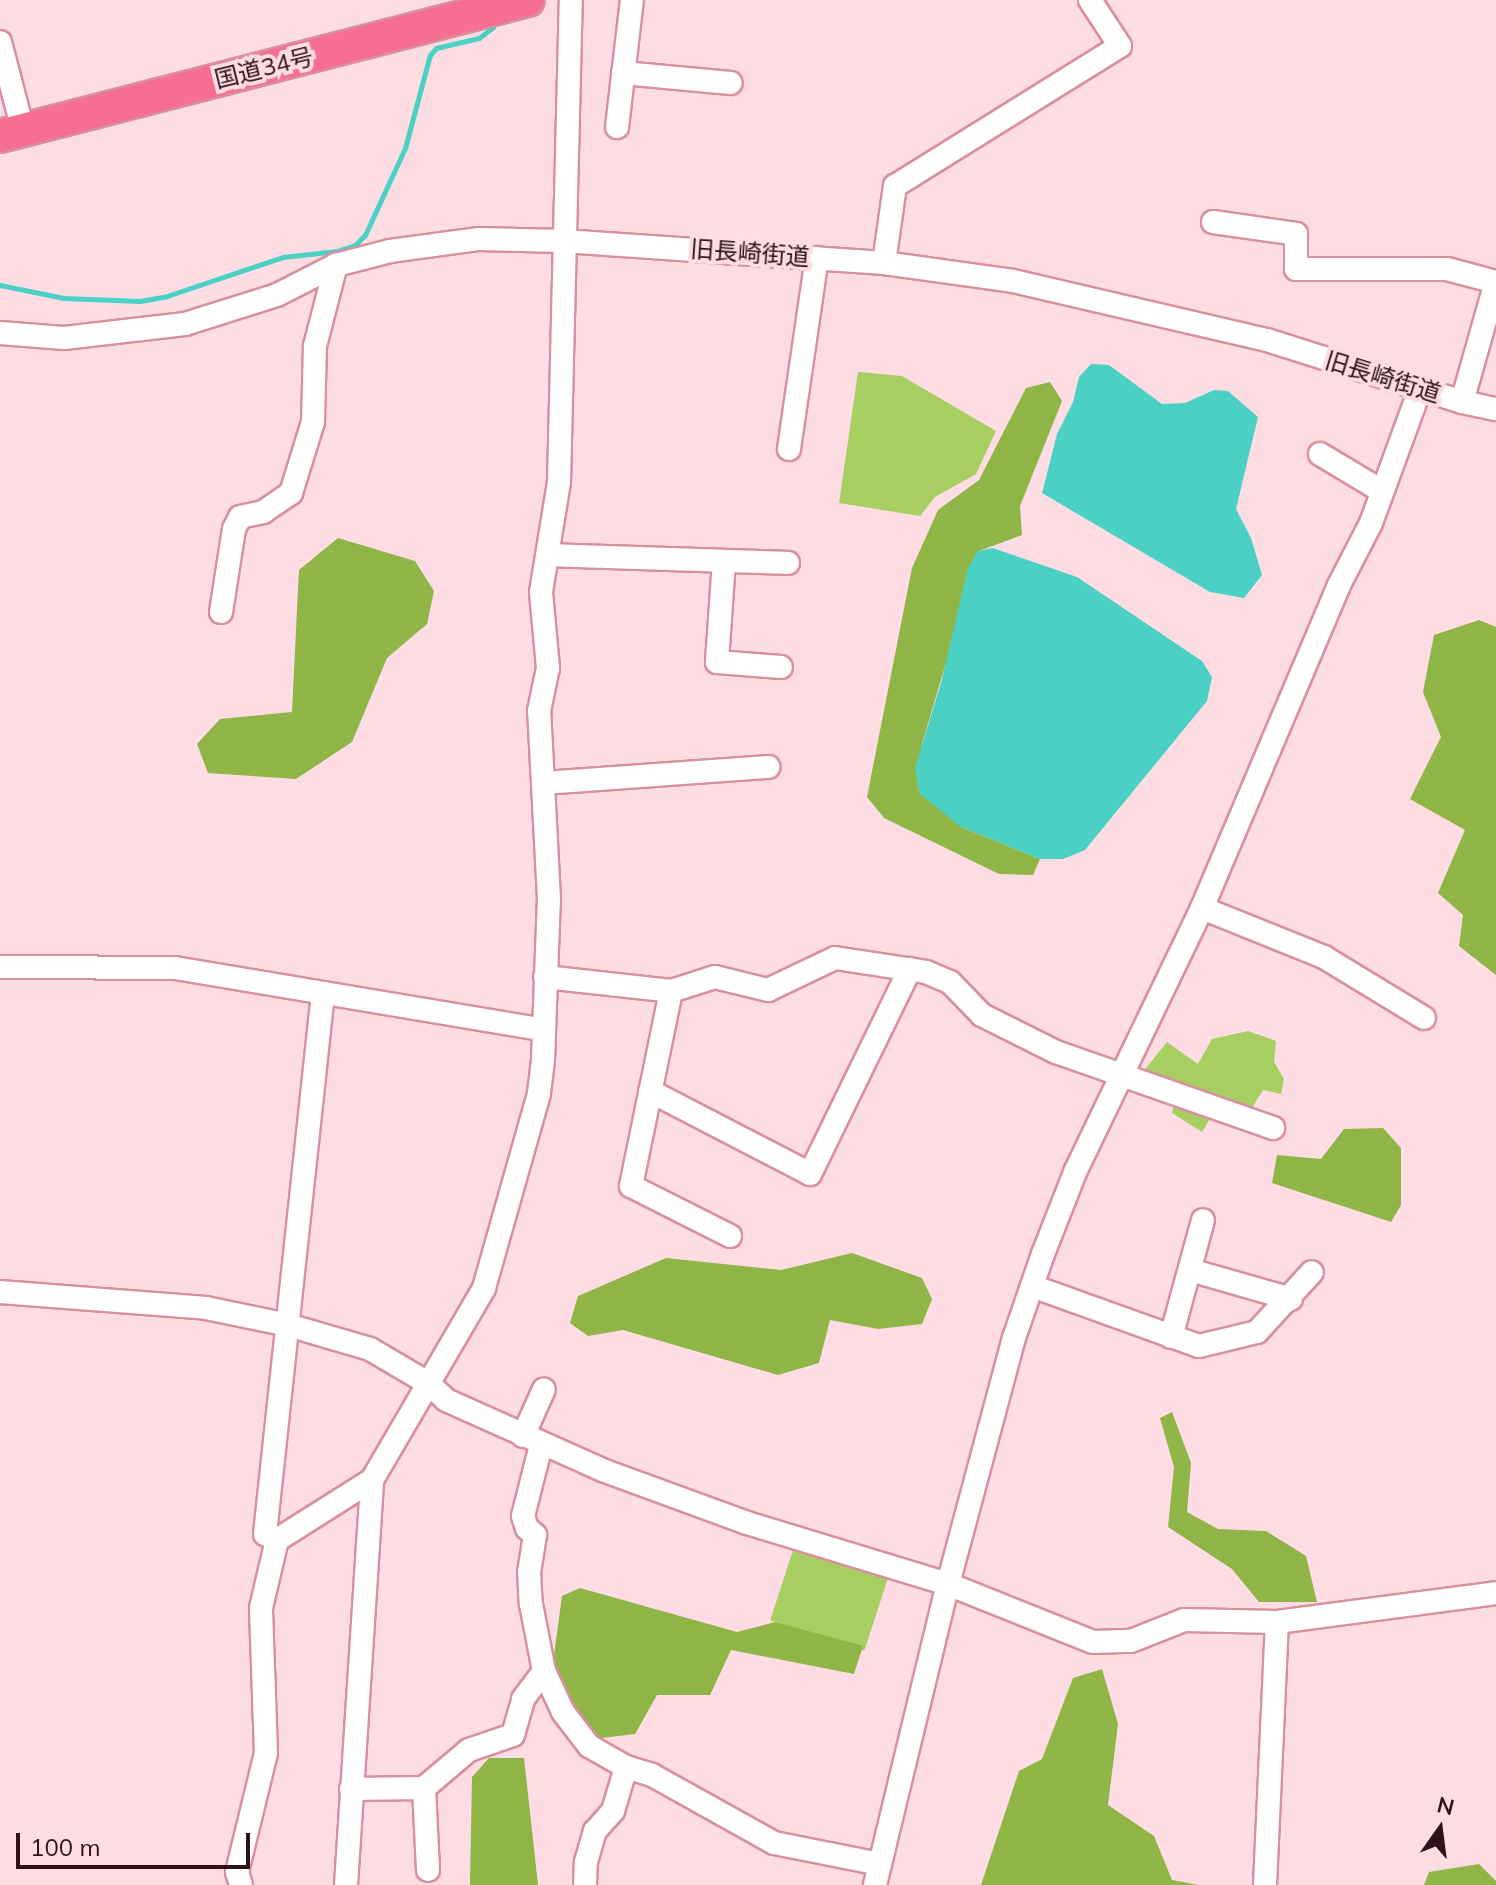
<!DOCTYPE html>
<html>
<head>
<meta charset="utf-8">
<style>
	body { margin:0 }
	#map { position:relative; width:1496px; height:1885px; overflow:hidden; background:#fddde3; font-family:Mulish,"Noto Sans JP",sans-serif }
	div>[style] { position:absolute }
	.green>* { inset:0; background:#a6ce60; transform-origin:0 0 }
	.forest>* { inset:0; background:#8fb546 }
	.water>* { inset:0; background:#4bd1c4 }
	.stream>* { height:5px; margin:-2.5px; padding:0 2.5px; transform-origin:2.5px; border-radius:2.5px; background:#4bd1c4 }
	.roads { filter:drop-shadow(2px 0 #d88f9e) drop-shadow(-2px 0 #d88f9e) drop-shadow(0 2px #d88f9e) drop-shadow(0 -2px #d88f9e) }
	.minor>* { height:22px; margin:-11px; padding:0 11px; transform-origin:11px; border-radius:11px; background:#fff }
	.highway>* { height:32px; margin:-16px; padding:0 16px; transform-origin:16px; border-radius:16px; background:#f66e92 }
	span { translate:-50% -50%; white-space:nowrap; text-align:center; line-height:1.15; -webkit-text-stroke:8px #fddde3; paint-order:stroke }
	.street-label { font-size:24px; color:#2d1219 }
	.north { position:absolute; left:1400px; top:1789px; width:80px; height:80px; -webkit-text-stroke:6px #fddde3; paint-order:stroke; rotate:14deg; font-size:22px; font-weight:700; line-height:32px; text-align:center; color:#2d1219 }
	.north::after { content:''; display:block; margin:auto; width:28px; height:36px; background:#2d1219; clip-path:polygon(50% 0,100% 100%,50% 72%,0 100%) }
	.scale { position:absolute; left:16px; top:1833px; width:234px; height:36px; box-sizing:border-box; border:4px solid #2d1219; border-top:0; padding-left:10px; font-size:24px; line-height:28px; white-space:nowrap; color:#2d1219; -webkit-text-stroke:6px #fddde3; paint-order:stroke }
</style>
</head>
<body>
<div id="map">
	<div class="green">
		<div style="clip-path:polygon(858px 372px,902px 376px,996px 431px,976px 474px,935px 497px,920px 516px,839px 503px)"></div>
		<div style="clip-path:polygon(1248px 1031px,1276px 1041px,1274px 1062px,1284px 1079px,1281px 1094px,1263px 1090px,1250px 1111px,1220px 1102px,1202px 1132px,1172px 1113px,1177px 1088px,1138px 1078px,1167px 1042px,1198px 1064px,1212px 1039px)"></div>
		<div style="left:794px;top:1547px;width:99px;height:77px;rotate:18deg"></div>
	</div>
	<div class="forest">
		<div style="clip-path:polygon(1050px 382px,1062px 401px,1020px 506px,1022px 535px,979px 551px,922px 744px,961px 827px,1040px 859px,1033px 875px,999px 874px,884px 818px,867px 797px,912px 568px,938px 510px,979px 480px,1026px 388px)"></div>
		<div style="clip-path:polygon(338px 538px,415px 561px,434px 591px,427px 624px,387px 658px,352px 742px,296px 779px,208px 773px,197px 744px,220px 719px,292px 712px,299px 570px)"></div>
		<div style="clip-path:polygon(1479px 620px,1496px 627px,1496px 975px,1459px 946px,1463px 915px,1438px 893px,1465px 830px,1410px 799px,1441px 737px,1423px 692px,1434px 635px)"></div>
		<div style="clip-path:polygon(1383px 1128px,1401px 1148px,1401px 1205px,1391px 1222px,1272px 1183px,1277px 1155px,1321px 1159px,1344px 1129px)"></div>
		<div style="clip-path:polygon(852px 1253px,922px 1278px,932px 1299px,922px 1324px,878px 1329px,830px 1320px,819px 1363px,778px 1375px,623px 1330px,588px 1336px,570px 1323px,578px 1296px,666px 1258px,781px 1270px)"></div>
		<div style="clip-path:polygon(1172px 1412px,1191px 1463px,1187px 1512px,1218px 1529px,1266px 1531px,1306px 1556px,1317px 1602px,1259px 1602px,1232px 1569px,1168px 1527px,1174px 1467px,1160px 1418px)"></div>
		<div style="clip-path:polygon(580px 1588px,737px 1632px,775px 1622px,863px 1646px,854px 1674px,731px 1650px,710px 1695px,657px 1695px,635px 1734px,593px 1739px,571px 1708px,553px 1662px,562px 1596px)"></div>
		<div style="clip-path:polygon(1102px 1669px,1118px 1724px,1108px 1805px,1154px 1836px,1172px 1880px,1199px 1885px,981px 1885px,1019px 1771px,1042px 1759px,1073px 1678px)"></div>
		<div style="clip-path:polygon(489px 1758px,524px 1758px,538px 1885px,470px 1885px,472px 1777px)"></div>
		<div style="clip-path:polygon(1479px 1864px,1496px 1881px,1496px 1885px,1424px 1885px,1429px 1872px)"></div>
	</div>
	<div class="water">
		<div style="clip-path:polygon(1091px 364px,1109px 365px,1162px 404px,1185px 403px,1214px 390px,1228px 391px,1258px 417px,1236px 509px,1251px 538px,1262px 575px,1244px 598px,1210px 592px,1042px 493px,1057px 434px,1073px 402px,1079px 377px)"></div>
		<div style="clip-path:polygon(993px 548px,1077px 577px,1202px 661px,1212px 677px,1207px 701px,1085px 850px,1063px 859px,1040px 859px,961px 827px,919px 793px,915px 768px,941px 683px,968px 568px,978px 551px)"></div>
	</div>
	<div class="stream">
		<div style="left:0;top:285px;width:65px;rotate:11.5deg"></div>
		<div style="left:64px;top:298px;width:76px;rotate:2.3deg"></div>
		<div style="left:140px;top:301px;width:27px;rotate:-10deg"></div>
		<div style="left:167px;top:296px;width:122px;rotate:-18.6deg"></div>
		<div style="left:283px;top:257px;width:54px;rotate:-6.3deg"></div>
		<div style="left:337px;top:251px;width:19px;rotate:-18deg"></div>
		<div style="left:355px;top:245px;width:14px;rotate:-45deg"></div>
		<div style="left:365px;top:235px;width:96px;rotate:-65.3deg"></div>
		<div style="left:405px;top:148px;width:96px;rotate:-75deg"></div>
		<div style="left:430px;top:55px;width:9px;rotate:-49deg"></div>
		<div style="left:436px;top:48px;width:44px;rotate:-13.1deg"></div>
		<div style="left:479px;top:38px;width:18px;rotate:-38deg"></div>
	</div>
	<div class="roads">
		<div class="minor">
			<div style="left:0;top:42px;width:91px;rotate:75.4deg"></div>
			<div style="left:623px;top:73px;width:108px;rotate:5.3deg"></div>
			<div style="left:617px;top:127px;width:128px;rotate:-83.3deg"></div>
			<div style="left:1213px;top:222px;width:84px;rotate:8.2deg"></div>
			<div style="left:1296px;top:234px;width:35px;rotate:90deg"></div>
			<div style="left:1296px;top:269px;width:151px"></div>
			<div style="left:1447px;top:269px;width:51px;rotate:14.9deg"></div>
			<div style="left:884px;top:263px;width:78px;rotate:-81.9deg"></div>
			<div style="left:895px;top:186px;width:265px;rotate:-31.9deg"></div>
			<div style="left:1120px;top:46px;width:55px;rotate:-123.1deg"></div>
			<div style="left:0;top:333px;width:64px;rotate:4.5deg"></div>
			<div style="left:64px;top:338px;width:122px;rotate:-6.6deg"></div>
			<div style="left:185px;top:324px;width:96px;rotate:-17.5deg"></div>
			<div style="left:277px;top:295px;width:66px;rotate:-27deg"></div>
			<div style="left:336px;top:265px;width:56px;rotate:-14.5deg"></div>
			<div style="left:390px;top:251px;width:90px;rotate:-7.7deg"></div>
			<div style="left:479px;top:239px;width:84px;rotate:1.4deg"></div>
			<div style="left:563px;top:241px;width:322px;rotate:3.9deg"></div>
			<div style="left:884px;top:263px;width:130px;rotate:7.9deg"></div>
			<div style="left:1013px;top:281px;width:261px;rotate:13.1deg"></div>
			<div style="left:1267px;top:340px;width:205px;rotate:17.6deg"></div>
			<div style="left:1462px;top:402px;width:35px;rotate:12deg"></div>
			<div style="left:1462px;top:402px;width:125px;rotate:-74.2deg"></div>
			<div style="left:789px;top:449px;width:193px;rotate:-81.7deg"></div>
			<div style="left:1320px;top:454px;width:70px;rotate:31deg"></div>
			<div style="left:549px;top:555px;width:239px;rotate:1.9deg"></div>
			<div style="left:724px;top:561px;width:101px;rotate:94deg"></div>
			<div style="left:717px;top:662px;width:64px;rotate:4.5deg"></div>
			<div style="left:221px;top:612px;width:84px;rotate:-81.1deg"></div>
			<div style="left:234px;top:529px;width:13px;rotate:-63deg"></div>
			<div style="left:240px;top:517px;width:24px;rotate:-12deg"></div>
			<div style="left:263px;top:512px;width:34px;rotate:-34deg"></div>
			<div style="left:291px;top:493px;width:74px;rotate:-72.8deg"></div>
			<div style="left:313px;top:422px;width:76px;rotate:-88.5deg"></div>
			<div style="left:315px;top:346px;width:84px;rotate:-75.5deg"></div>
			<div style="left:544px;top:783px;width:225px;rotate:-4.1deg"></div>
			<div style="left:1202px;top:908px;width:131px;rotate:21.9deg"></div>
			<div style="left:1324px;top:957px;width:117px;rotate:31.4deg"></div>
			<div style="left:0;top:967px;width:175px;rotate:0.3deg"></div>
			<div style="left:175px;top:968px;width:374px;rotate:9.5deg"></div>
			<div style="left:545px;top:977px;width:127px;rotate:6.3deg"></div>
			<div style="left:671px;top:991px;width:46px;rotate:-17.7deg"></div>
			<div style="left:715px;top:977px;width:55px;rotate:13.8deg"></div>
			<div style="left:768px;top:990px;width:74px;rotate:-25.5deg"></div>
			<div style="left:835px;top:958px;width:92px;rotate:8.7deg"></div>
			<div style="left:926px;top:972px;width:26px;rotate:23deg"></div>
			<div style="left:950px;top:982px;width:46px;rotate:45.9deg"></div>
			<div style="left:982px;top:1015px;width:83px;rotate:26.6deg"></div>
			<div style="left:1056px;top:1052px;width:230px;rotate:19.3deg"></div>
			<div style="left:671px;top:991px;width:199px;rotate:101.6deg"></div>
			<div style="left:631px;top:1186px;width:111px;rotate:26.8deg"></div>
			<div style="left:323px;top:993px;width:544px;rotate:96.12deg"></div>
			<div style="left:265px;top:1534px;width:13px;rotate:27deg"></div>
			<div style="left:277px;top:1540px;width:112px;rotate:-32.3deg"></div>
			<div style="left:650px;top:1091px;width:180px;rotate:27.4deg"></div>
			<div style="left:810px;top:1174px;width:228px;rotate:-64deg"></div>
			<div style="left:1190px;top:1270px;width:105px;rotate:16deg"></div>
			<div style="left:1032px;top:1286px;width:177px;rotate:19.8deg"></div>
			<div style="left:1199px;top:1346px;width:60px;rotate:-13.6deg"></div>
			<div style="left:1257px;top:1332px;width:81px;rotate:-47.5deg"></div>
			<div style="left:0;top:1292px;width:207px;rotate:4.4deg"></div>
			<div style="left:206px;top:1308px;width:84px;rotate:11.7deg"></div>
			<div style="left:288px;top:1325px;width:85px;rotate:16.3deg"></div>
			<div style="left:370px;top:1349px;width:67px;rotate:30.4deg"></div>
			<div style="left:428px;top:1383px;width:25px;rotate:43deg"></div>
			<div style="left:446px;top:1400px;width:174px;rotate:24.1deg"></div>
			<div style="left:605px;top:1471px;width:151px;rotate:20.1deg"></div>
			<div style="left:747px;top:1523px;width:210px;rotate:16.9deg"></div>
			<div style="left:948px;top:1584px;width:156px;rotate:21.8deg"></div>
			<div style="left:1093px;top:1642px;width:38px;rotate:-2deg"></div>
			<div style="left:1131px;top:1641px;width:57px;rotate:-21.6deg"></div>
			<div style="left:1184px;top:1620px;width:93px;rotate:1.2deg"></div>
			<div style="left:1277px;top:1622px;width:221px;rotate:-7.5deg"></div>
			<div style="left:1171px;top:1337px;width:121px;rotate:-74.7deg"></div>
			<div style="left:523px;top:1436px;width:51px;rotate:-65.9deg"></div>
			<div style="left:541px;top:1445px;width:73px;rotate:104.2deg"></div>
			<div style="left:523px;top:1516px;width:13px;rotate:72deg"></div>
			<div style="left:527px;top:1528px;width:11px;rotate:41deg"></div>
			<div style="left:535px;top:1535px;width:36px;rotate:99deg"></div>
			<div style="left:529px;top:1571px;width:33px;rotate:87deg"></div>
			<div style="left:531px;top:1604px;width:68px;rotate:79deg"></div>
			<div style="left:544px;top:1671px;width:45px;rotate:65.1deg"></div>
			<div style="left:563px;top:1712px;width:43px;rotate:52.6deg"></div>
			<div style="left:589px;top:1746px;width:43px;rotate:29.6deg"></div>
			<div style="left:626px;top:1767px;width:27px;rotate:17deg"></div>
			<div style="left:652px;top:1775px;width:140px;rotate:29.1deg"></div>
			<div style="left:774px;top:1843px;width:108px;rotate:11.2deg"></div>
			<div style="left:424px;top:1788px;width:82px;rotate:87.2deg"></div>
			<div style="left:351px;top:1789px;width:73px;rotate:-0.8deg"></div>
			<div style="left:424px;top:1788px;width:59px;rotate:-40.2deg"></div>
			<div style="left:469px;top:1750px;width:46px;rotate:-18.8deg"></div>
			<div style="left:513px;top:1735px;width:37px;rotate:-74deg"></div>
			<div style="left:523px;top:1699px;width:35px;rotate:-53deg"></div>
			<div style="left:241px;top:1885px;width:14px;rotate:-107deg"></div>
			<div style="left:237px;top:1872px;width:122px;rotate:-76.3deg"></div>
			<div style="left:266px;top:1753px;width:145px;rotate:-92deg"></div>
			<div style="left:261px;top:1608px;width:70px;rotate:-76.8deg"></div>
			<div style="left:346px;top:1885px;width:406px;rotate:-86.3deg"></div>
			<div style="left:372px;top:1480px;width:222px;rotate:-59.7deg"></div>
			<div style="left:484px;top:1288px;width:203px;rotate:-74.2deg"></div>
			<div style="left:539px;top:1093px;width:33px;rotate:-83deg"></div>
			<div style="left:543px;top:1060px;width:161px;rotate:-87.9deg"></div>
			<div style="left:549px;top:899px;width:188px;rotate:-93deg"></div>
			<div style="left:539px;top:711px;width:44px;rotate:-78.2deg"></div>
			<div style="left:548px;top:668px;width:76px;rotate:-95.3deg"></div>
			<div style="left:541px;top:592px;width:111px;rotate:-80.7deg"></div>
			<div style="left:559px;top:482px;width:482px;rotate:-88.6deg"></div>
			<div style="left:585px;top:1885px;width:23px;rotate:-88deg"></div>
			<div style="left:586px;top:1862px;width:32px;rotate:-74deg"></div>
			<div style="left:595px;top:1831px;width:27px;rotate:-48deg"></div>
			<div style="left:613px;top:1811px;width:46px;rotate:-73.5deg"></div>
			<div style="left:875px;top:1885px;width:310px;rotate:-76.4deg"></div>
			<div style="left:948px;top:1584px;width:255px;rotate:-75deg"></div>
			<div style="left:1014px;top:1338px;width:89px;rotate:-71deg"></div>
			<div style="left:1043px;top:1254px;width:90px;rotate:-68.6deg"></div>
			<div style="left:1076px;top:1170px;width:291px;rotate:-64.3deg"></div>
			<div style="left:1202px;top:908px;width:349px;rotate:-67deg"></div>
			<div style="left:1338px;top:587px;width:72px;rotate:-62.7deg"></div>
			<div style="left:1371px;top:523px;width:143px;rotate:-69.9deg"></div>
			<div style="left:1265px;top:1885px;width:263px;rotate:-87.4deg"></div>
		</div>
		<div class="highway">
			<div style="left:0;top:136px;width:545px;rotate:-14.44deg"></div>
		</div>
	</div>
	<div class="street-label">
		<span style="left:264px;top:68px;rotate:-14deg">国道34号</span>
		<span style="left:750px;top:253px;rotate:4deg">旧長崎街道</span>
		<span style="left:1383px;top:377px;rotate:17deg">旧長崎街道</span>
	</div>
	<div class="north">N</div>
	<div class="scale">100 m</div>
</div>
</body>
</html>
